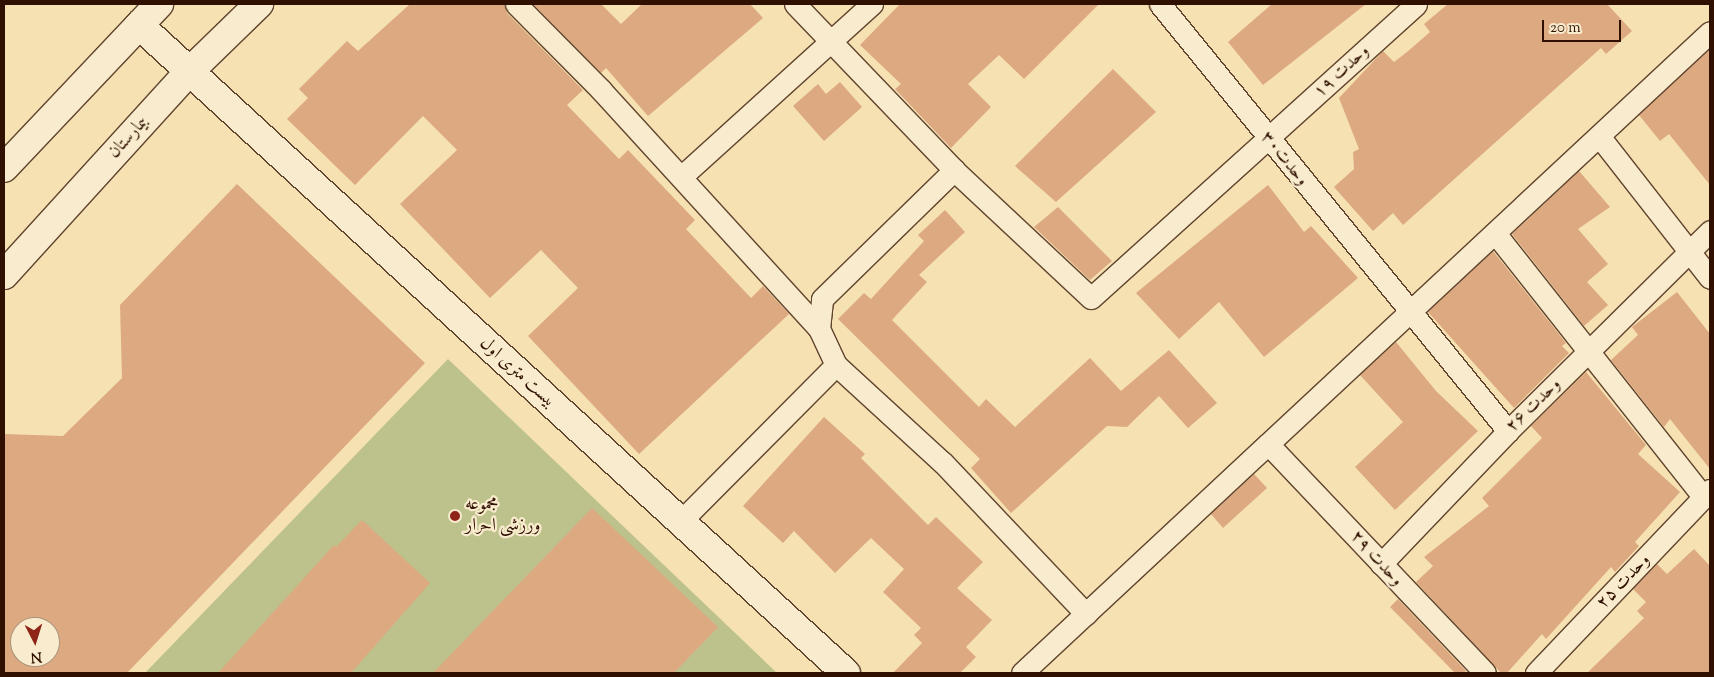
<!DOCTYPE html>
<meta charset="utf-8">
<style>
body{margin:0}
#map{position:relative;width:1714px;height:677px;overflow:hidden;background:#f6e1b3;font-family:"Sorts Mill Goudy",Amiri,serif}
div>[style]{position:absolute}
.green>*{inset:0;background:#bdc28c}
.building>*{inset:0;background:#dda981}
.roads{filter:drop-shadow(1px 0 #61442e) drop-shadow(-1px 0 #61442e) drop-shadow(0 1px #61442e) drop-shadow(0 -1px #61442e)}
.street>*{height:21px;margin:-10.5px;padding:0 10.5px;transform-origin:10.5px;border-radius:10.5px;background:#f9ecce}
.secondary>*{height:28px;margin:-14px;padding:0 14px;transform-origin:14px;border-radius:14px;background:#f9ecce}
.dots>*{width:14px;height:14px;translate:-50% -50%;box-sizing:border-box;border:2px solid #f9ecce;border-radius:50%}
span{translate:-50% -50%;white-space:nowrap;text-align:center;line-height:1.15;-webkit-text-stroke:4.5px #f9ecce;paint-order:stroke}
.street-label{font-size:18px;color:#2f1001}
.poi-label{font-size:18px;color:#2f1001}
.left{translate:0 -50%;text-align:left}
.frame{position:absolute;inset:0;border:5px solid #2f1001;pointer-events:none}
.north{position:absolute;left:10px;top:617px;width:50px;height:50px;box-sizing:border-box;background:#f9ecce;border:1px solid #a8947c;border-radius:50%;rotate:175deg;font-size:14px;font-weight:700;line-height:20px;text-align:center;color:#2f1001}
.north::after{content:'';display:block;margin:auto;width:18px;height:22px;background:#8f2418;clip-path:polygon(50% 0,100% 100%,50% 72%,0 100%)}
.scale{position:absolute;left:1542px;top:20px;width:79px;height:22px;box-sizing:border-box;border:2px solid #2f1001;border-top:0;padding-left:6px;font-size:15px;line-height:18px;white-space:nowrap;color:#2f1001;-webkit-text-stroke:4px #f9ecce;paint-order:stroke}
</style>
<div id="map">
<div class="green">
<div style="clip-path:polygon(448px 359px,777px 673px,145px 673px)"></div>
</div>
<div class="building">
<div style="clip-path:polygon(410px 4px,504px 4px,507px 13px,583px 90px,567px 105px,619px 159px,628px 150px,695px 220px,686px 229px,751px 298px,763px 286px,789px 314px,639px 454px,528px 336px,578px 288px,541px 250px,490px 298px,400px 204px,457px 150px,423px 116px,355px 185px,287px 119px,308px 98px,299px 89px,347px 41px,358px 51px)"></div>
<div style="clip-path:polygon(533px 4px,601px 4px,621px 24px,642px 4px,750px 4px,763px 18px,648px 116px,606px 68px,601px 73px)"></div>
<div style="clip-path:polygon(900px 4px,1099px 4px,1024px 79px,999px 55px,968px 84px,991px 107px,951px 148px,895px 89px,901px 84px,860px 45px)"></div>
<div style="clip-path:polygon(1272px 4px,1366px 4px,1263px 85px,1228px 42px)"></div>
<div style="clip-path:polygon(1448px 4px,1607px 4px,1632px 31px,1606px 54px,1601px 48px,1403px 225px,1393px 213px,1373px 231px,1334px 187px,1354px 169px,1353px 152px,1359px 149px,1339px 98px,1383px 51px,1394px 62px,1407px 52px,1430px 32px,1424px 24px)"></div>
<div style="clip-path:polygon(1710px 49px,1710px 185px,1669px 134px,1660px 141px,1639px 115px)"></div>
<div style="clip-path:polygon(1113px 69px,1156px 112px,1056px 202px,1015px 166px)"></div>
<div style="clip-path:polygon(840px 82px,862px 107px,824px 141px,793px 106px,818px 84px,826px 94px)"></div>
<div style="clip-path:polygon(1579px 171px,1610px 207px,1578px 229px,1608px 264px,1587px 282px,1608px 305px,1584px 326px,1512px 234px)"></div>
<div style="clip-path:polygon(evenodd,237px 184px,425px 363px,127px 673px,4px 673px,4px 434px,63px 436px,122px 378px,120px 305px,237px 184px,20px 627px,50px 627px,50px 657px,20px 657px,20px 627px)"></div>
<div style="clip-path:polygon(1268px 185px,1304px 232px,1311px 226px,1358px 278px,1264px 357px,1219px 302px,1179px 339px,1136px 293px)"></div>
<div style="clip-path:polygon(1058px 207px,1112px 261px,1090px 280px,1034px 227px)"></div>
<div style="clip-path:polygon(945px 210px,965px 232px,919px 275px,927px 282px,892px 320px,979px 407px,986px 399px,1015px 427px,1090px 358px,1121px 391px,1169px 350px,1217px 403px,1188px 428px,1159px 396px,1127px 427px,1107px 426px,1011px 513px,971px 468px,980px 459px,838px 319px,864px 293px,871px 299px,924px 241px,918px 235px)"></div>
<div style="clip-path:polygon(1493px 251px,1566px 343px,1562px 346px,1569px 353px,1514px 408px,1428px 312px)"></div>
<div style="clip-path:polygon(1677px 292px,1710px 334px,1710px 469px,1670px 419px,1664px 427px,1611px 360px,1638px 335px,1632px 327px)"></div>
<div style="clip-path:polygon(1396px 342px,1436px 391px,1478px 431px,1395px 510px,1355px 467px,1403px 422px,1360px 375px)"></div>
<div style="clip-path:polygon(1586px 372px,1646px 445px,1638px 454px,1680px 492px,1635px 542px,1639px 546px,1615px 572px,1611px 567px,1546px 639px,1542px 634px,1507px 673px,1501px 673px,1416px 582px,1433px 566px,1424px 557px,1489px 506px,1482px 498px,1542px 438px,1531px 426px)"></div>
<div style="clip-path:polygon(824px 417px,865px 454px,861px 458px,928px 525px,936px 517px,983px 562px,957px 588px,992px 620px,966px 647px,976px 657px,960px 673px,893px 673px,922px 643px,914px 635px,921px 628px,883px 592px,904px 569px,871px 538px,835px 573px,794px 531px,783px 543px,743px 506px)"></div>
<div style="clip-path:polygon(1254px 474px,1267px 488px,1223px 528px,1211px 514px)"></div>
<div style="clip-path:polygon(592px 508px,718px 627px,674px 673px,433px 673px)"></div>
<div style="clip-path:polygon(362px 520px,430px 583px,351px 673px,218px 673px,334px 545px,336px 547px)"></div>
<div style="clip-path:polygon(1694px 549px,1710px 566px,1710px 673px,1587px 673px,1644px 618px,1637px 611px,1646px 602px,1633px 589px,1657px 564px,1667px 574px)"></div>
<div style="clip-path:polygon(1398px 599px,1466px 671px,1464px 673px,1455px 673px,1390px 607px)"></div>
</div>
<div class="roads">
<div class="street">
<div style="left:516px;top:4px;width:121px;rotate:45.3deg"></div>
<div style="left:601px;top:90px;width:323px;rotate:47.6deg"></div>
<div style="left:795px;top:4px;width:230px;rotate:46.2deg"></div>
<div style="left:1160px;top:4px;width:551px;rotate:50.82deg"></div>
<div style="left:1599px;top:136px;width:180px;rotate:52deg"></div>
<div style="left:681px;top:177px;width:258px;rotate:-42.2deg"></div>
<div style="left:1495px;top:233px;width:337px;rotate:51.7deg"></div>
<div style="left:1268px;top:444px;width:315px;rotate:46.5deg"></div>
<div style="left:680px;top:522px;width:221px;rotate:-45.2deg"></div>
<div style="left:1381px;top:564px;width:184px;rotate:-46.3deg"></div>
<div style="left:1508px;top:431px;width:284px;rotate:-44.7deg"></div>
<div style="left:1086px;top:614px;width:208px;rotate:-133.4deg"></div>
<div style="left:943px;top:463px;width:145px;rotate:-137.5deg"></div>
<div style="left:836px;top:365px;width:40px;rotate:-115deg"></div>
<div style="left:819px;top:329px;width:30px;rotate:-84deg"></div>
<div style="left:822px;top:299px;width:185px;rotate:-44.3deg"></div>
<div style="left:954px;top:170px;width:187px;rotate:43.1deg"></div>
<div style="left:1091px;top:298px;width:438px;rotate:-42.1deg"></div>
<div style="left:1022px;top:673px;width:940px;rotate:-42.97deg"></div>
<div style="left:1536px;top:673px;width:253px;rotate:-46.4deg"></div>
</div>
<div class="secondary">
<div style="left:139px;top:25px;width:959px;rotate:42.51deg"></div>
<div style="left:4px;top:168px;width:226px;rotate:-46.6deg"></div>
<div style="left:4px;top:275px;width:275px;rotate:-47.7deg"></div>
<div style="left:189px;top:72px;width:98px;rotate:-44.2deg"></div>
</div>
</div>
<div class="dots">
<div style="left:455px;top:516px;background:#8f2418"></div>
</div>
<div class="street-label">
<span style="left:1342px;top:72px;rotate:-43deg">وحدت ۱۹</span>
<span style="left:129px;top:138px;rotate:-48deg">بیمارستان</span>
<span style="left:1284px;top:159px;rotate:51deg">وحدت۳۰</span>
<span style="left:517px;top:373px;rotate:42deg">بیست متری اول</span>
<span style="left:1534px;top:406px;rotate:-45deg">وحدت ۲۶</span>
<span style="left:1376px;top:559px;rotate:47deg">وحدت ۲۹</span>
<span style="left:1624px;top:582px;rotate:-46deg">وحدت ۲۵</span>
</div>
<div class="poi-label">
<span class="left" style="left:465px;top:516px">مجموعه<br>ورزشی احرار</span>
</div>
<div class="frame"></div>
<div class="north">N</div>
<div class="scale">20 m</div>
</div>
